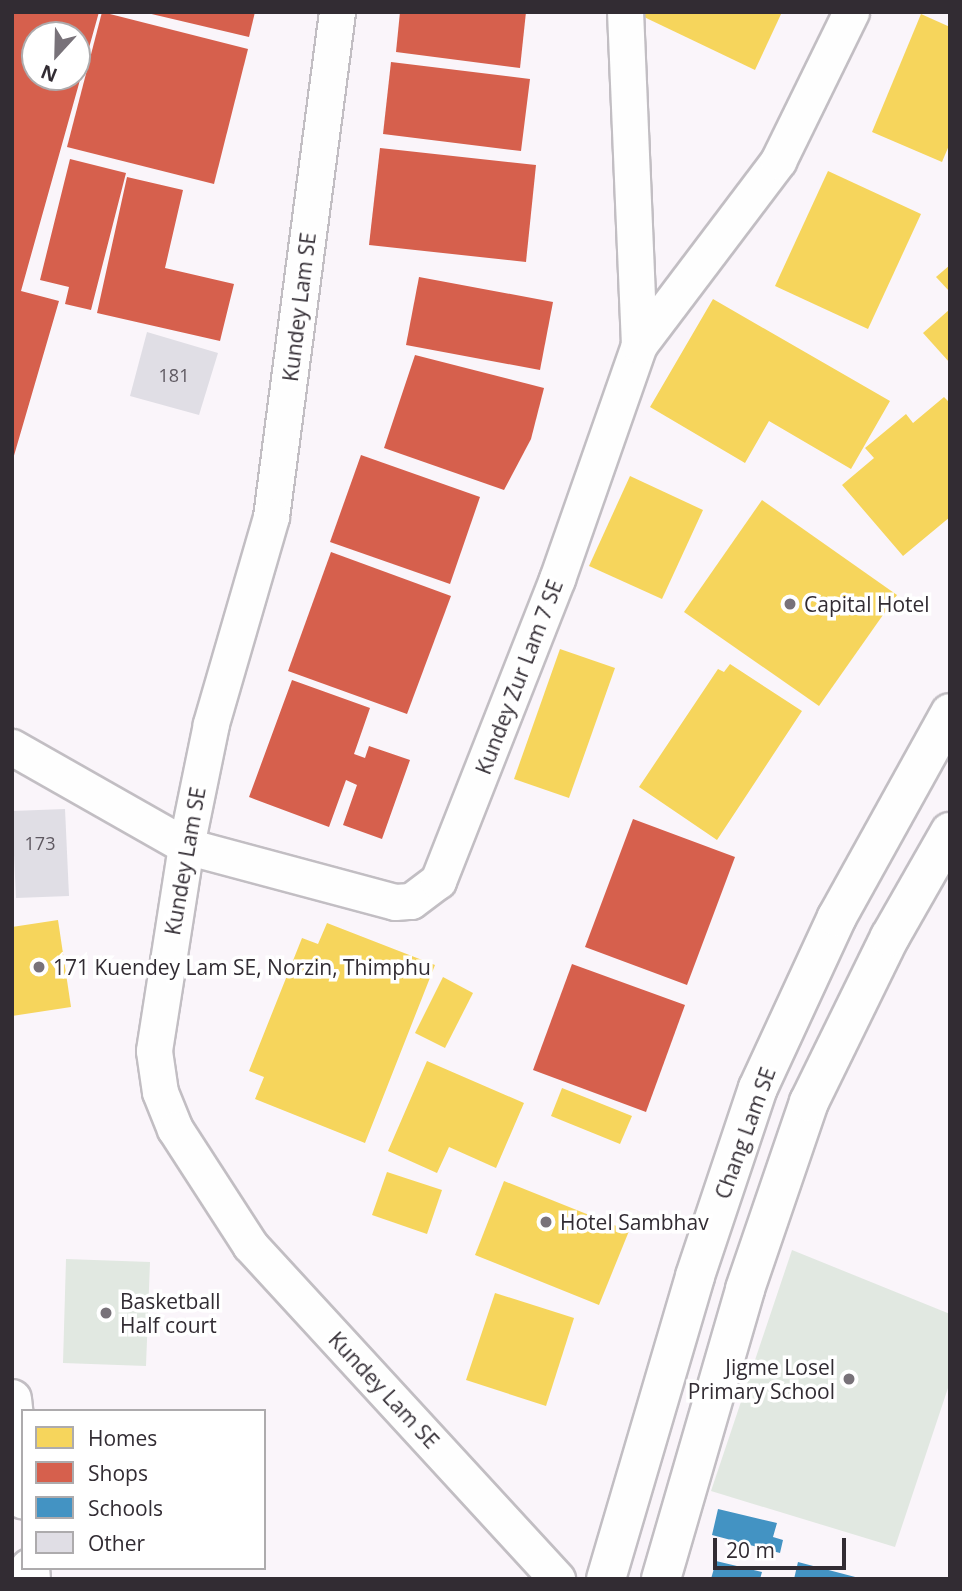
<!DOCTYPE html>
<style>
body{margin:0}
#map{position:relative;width:962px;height:1591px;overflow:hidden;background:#faf5fa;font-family:"Open Sans",sans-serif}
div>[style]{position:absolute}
.green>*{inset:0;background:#e1e8e1}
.homes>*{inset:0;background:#f6d55c}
.shops>*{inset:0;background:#d6604d}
.schools>*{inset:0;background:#4393c3}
.building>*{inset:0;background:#e0dee5}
.roads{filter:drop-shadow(2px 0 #c2bec3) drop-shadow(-2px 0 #c2bec3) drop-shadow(0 2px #c2bec3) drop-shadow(0 -2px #c2bec3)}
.minor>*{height:35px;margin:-17.5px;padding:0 17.5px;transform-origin:17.5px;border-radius:17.5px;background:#fefefe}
.tertiary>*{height:38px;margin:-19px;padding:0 19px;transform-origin:19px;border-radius:19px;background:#fefefe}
.secondary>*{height:38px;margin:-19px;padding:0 19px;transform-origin:19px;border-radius:19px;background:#fefefe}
.dots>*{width:19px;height:19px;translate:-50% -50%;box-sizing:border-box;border:4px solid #fff;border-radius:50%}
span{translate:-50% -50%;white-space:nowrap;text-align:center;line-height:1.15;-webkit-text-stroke:7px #fff;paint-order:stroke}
.number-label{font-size:18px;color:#5e5860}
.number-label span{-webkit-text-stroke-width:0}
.street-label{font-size:21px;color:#322c33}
.poi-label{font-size:21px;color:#322c33}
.left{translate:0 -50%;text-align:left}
.right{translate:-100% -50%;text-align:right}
.frame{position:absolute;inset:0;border:14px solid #322c33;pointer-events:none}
.legend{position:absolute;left:21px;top:1409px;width:245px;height:161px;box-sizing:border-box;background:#fff;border:2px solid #adabad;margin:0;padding:9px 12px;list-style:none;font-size:21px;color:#322c33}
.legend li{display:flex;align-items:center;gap:14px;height:35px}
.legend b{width:35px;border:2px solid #adabad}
.north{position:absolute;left:21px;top:21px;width:70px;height:70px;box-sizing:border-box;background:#fff;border:2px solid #adabad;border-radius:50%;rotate:202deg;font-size:19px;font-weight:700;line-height:28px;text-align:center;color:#322c33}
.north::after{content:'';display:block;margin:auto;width:24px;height:32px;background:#787279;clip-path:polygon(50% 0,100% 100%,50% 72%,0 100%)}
.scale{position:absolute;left:713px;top:1538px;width:133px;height:32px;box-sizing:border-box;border:4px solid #322c33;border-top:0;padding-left:9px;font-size:21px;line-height:24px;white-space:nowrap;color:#322c33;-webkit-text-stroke:5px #fff;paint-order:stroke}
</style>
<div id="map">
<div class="green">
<div style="clip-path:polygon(792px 1250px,950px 1314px,950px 1382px,895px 1547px,711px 1491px)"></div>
<div style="clip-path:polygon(66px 1259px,150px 1262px,146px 1366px,63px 1363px)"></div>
</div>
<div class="homes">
<div style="clip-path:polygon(646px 12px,782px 12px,755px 70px,644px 17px)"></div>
<div style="clip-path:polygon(921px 14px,950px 27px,950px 143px,942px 162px,872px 132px)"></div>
<div style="clip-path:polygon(828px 171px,921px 214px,868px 329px,775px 286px)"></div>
<div style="clip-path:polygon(950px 265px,950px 292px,936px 277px)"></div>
<div style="clip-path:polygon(713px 299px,890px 401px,851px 469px,769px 421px,745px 463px,650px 407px)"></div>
<div style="clip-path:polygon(950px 309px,950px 363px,923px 333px)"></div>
<div style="clip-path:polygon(944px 397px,950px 403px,950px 517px,903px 556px,842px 485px,874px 458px,865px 448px,906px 414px,913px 423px)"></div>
<div style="clip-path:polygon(630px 476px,703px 510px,662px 599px,589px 566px)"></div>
<div style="clip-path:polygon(762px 500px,897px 595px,819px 706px,684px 612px)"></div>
<div style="clip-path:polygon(560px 649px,615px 668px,569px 798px,514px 779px)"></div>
<div style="clip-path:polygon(730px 664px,802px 711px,717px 840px,639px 787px,718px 669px,724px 672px)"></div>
<div style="clip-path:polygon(58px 920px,71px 1007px,12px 1016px,12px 927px)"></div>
<div style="clip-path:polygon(327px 923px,435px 965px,365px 1143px,255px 1099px,264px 1077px,249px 1071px,302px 938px,318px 944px)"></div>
<div style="clip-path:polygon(443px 977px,473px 993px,445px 1048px,415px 1033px)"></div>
<div style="clip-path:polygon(427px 1061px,524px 1103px,496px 1168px,449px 1147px,437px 1173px,388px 1151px)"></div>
<div style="clip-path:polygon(562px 1088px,632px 1116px,620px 1144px,551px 1116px)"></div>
<div style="clip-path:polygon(387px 1172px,442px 1190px,427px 1234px,372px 1215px)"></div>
<div style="clip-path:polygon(504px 1181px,629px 1231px,599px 1305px,475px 1255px)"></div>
<div style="clip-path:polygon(495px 1293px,574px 1318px,546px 1406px,466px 1380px)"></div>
</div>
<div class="shops">
<div style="clip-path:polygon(evenodd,12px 12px,99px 12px,21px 291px,59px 301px,13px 459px,12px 12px,35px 35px,77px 35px,77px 77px,35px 77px,35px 35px)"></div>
<div style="clip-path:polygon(102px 12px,248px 49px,214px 184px,67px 147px)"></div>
<div style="clip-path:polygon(143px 12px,255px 12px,249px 37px)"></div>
<div style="clip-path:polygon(400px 12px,526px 12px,520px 68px,396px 52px)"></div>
<div style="clip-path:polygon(391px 62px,530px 79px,521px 151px,383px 134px)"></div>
<div style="clip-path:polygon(380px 148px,536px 165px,526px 262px,369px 245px)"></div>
<div style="clip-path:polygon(70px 159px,126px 173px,91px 310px,65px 304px,69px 287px,40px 280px)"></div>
<div style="clip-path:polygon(127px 177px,183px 190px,165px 268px,234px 284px,220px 341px,97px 313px)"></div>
<div style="clip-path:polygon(419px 277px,553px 302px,540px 370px,406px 345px)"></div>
<div style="clip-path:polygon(415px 355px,544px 388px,531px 439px,504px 490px,384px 448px)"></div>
<div style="clip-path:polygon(361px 455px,480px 497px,450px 584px,330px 542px)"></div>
<div style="clip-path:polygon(331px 552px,451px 596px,407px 714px,288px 671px)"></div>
<div style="clip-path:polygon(292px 680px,370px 708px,354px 754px,365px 758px,369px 746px,410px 760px,382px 839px,343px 825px,357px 785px,346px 780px,329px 827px,249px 797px)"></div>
<div style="clip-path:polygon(633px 819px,735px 857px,687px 985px,585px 947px)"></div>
<div style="clip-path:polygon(572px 964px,685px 1005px,646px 1112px,533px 1070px)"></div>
</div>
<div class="schools">
<div style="clip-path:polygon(718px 1509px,777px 1523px,773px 1537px,783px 1540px,780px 1553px,712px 1535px)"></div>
<div style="clip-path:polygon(716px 1561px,762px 1572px,760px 1579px,711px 1579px)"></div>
<div style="clip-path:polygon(798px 1562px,859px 1578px,859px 1579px,794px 1579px)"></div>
</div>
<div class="building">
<div style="clip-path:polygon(147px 332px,218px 353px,199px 415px,130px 396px)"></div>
<div style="clip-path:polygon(65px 809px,69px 896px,16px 898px,12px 811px)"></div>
</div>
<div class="roads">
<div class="minor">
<div style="left:337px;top:12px;width:509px;rotate:97.45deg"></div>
<div style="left:271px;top:517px;width:216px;rotate:106.2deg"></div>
<div style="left:211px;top:724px;width:125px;rotate:101.6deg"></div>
<div style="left:186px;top:846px;width:207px;rotate:98.9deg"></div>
<div style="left:154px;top:1051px;width:41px;rotate:81.7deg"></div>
<div style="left:160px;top:1092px;width:40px;rotate:68deg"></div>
<div style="left:175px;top:1129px;width:138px;rotate:57.1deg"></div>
<div style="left:250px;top:1245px;width:454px;rotate:47.4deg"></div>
<div style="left:639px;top:345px;width:231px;rotate:-52.9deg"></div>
<div style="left:778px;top:161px;width:166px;rotate:-63.9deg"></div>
<div style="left:12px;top:747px;width:200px;rotate:29.6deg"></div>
<div style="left:186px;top:846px;width:216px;rotate:15deg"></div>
<div style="left:395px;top:902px;width:16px;rotate:-4deg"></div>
<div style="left:411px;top:901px;width:34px;rotate:-37deg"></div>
<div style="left:438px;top:881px;width:325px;rotate:-68.5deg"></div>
<div style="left:557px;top:579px;width:248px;rotate:-70.7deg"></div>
<div style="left:639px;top:345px;width:333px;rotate:-92.4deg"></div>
</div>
<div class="tertiary">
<div style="left:12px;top:1399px;width:101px;rotate:83.7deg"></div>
<div style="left:30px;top:1568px;width:11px;rotate:85deg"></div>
</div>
<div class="secondary">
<div style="left:606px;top:1579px;width:316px;rotate:-73.6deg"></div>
<div style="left:695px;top:1276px;width:198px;rotate:-71.5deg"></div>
<div style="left:758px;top:1088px;width:188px;rotate:-65.2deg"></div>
<div style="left:837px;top:917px;width:233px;rotate:-61deg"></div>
<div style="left:661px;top:1579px;width:302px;rotate:-73.8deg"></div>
<div style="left:745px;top:1289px;width:198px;rotate:-71.1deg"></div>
<div style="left:809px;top:1102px;width:184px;rotate:-63.9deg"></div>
<div style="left:890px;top:937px;width:121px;rotate:-60.3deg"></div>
</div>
</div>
<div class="dots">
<div style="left:790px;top:604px;background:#787279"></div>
<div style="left:39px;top:967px;background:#787279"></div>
<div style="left:546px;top:1222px;background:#787279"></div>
<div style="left:106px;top:1313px;background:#787279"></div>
<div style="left:849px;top:1379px;background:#787279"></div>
</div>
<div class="number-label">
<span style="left:174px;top:375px">181</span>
<span style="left:40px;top:843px">173</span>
</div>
<div class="street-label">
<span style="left:299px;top:307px;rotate:-83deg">Kundey Lam SE</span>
<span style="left:519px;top:677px;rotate:-69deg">Kundey Zur Lam 7 SE</span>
<span style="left:185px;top:861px;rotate:-80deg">Kundey Lam SE</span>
<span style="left:745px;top:1133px;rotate:-70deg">Chang Lam SE</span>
<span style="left:384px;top:1390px;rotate:47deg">Kundey Lam SE</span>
</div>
<div class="poi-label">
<span class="left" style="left:804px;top:604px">Capital Hotel</span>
<span class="left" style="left:53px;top:967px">171 Kuendey Lam SE, Norzin, Thimphu</span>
<span class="left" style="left:560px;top:1222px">Hotel Sambhav</span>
<span class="left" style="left:120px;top:1313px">Basketball<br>Half court</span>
<span class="right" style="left:835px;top:1379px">Jigme Losel<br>Primary School</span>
</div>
<div class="frame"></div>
<ul class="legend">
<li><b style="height:19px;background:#f6d55c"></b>Homes</li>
<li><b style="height:19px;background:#d6604d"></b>Shops</li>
<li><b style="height:19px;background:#4393c3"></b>Schools</li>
<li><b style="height:19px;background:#e0dee5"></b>Other</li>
</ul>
<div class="north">N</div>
<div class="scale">20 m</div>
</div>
